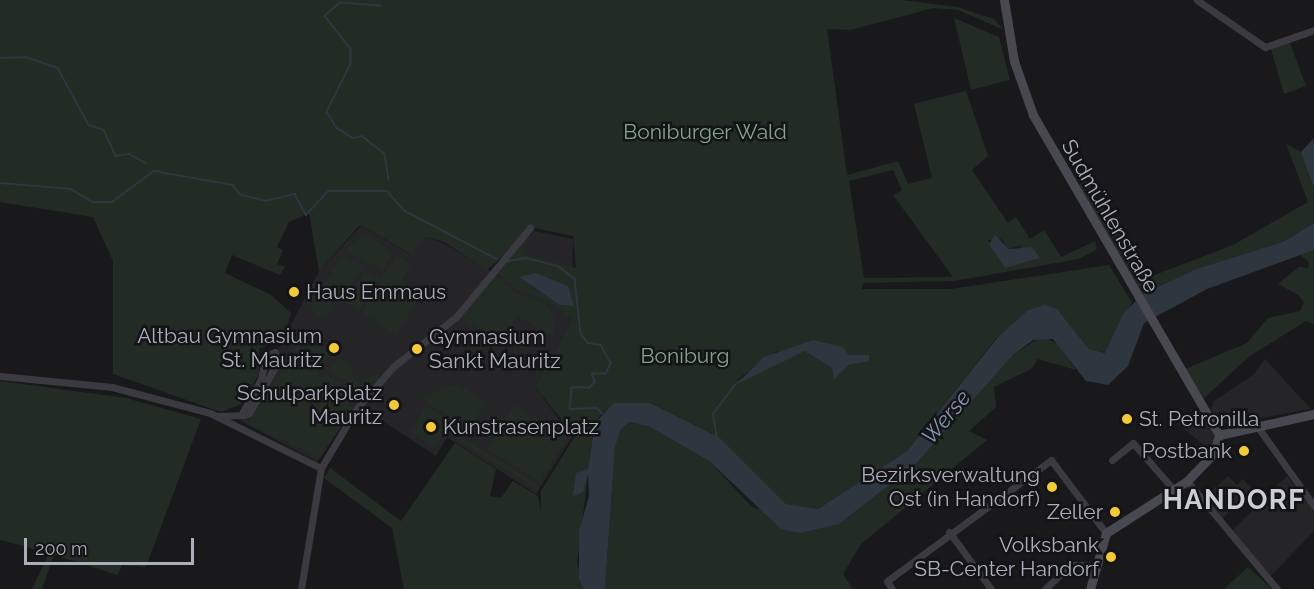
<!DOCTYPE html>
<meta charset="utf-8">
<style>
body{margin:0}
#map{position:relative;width:1314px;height:589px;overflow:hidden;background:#19191b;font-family:Raleway,sans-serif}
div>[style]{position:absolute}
.built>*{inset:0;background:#252528}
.green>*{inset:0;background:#232b25}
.round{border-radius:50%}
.water>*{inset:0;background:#2e363f}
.stream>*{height:1.5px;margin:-0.75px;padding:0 0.75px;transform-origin:0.75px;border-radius:0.75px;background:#2e363f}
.street>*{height:7px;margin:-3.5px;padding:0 3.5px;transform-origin:3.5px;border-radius:3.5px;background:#3a3a40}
.secondary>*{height:9px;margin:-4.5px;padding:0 4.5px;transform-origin:4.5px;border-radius:4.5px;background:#484950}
.dots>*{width:16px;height:16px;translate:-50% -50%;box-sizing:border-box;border:3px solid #141416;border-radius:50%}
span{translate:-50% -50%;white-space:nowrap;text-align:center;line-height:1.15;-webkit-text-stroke:5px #141416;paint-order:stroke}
.park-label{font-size:21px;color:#82a589}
.street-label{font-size:21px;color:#abaebb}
.poi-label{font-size:21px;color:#abaebb}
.left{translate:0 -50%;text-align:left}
.right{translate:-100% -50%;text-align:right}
.water-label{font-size:22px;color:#8397b5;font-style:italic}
.district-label{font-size:27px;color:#ccced7;font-weight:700;letter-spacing:1.5px}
.scale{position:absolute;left:24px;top:538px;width:170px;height:27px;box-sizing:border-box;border:3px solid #abaebb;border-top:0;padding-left:8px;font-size:18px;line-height:21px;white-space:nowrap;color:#abaebb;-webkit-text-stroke:4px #141416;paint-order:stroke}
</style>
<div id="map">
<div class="built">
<div style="clip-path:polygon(361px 226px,410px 254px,426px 237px,443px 243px,492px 272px,534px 231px,573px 239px,572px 320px,535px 387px,572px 437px,536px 494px,447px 437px,436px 456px,357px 404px,317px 462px,241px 421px,319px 271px)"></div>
<div style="clip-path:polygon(1265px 359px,1311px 409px,1227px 424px,1211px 410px,1214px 401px,1253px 375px)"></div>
<div style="clip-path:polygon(1198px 409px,1216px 434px,1211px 452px,1178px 423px)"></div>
<div style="clip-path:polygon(1228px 476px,1237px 485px,1243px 479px,1252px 488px,1222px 519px,1204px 498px)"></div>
<div style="clip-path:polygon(1287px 476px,1314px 511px,1314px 531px,1270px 577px,1231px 532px)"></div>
</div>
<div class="green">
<div style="clip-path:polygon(evenodd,0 0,902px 0,957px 7px,994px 19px,1004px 30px,958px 10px,933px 8px,851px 30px,827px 29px,847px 175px,898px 161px,908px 184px,932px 178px,914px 104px,966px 91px,988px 156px,972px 170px,1008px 223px,1016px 217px,1030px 239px,1044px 230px,1061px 257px,1095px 241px,1097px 249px,1079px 259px,954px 281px,863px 283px,862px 289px,951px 289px,1109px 265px,1132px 303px,1106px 353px,1089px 349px,1057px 309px,998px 336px,907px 451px,818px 509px,786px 504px,720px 438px,650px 403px,602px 413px,595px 423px,588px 469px,576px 495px,588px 475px,577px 563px,584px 589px,404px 589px,392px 528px,324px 478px,330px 468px,401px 521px,455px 443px,496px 469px,490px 496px,501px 498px,513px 481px,538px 496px,541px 510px,541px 491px,575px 436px,535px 387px,572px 320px,549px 302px,517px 290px,496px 271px,526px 240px,523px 254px,576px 268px,573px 236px,534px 228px,487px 270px,444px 242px,426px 237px,411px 254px,360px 225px,319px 271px,309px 213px,289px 222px,277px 247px,283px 250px,277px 264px,285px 267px,280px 275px,232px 255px,225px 273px,271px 295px,291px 313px,284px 338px,259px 349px,259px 374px,242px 404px,221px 412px,113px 374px,113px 261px,93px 217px,0 202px,0 0,893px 170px,902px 190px,893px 195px,953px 277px,864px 278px,849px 181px,893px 170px,0 0,1001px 239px,1009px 249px,1022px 245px,1005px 268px,988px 240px,1001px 239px,0 0,536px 273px,565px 284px,554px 299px,532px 288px,536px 273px,0 0,828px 344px,843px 347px,849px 355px,868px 355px,836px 373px,816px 353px,805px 351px,734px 382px,775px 352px,828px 344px)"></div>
<div style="clip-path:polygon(954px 18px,999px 37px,1010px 80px,971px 90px)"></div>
<div style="clip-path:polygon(1290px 43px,1306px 86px,1284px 94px,1271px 49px)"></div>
<div style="clip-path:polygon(1286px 144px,1301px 152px,1314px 189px,1314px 223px,1283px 242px,1196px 269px,1143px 294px,1079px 185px,1085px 179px,1147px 278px,1233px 245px,1308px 202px)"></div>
<div style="clip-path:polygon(364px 235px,394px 252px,383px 270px,345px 250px)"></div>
<div style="clip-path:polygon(1314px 250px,1314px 324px,1306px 321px,1250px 356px,1204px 398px,1185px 369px,1247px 343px,1268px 318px,1300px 311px,1304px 302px,1298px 295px,1278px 284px,1300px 266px,1308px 269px,1309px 262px,1300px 255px)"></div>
<div style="clip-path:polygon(342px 255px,365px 267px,339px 300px,321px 289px)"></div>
<div style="clip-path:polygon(396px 255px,411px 264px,402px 280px,422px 292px,397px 335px,361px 313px)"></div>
<div style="clip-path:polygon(365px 271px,379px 279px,360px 311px,345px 303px)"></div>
<div style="clip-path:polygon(494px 274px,517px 294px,545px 303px,554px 317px,553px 336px,517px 316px,502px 341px,457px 316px)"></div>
<div class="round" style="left:311px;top:294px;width:22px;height:22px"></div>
<div style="clip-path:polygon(1042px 336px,1059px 345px,1076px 370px,1038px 359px,1031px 369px,994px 387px,996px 407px,969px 431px,987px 440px,861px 544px,843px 574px,853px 589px,605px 589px,615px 447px,621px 429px,630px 422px,650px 427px,709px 461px,753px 508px,839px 524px,914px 466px,1013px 355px)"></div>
<div style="clip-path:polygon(312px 342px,329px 352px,323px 367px,291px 350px,295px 344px,307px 351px)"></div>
<div style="clip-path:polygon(299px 358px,317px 369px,319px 377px,329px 376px,360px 396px,320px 458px,248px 423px,286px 359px)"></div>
<div style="clip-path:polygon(338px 358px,355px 367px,350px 376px,362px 384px,375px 373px,381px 377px,362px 391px,328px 371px)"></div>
<div style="clip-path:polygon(0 381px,126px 398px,201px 419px,146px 567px,122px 565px,118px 575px,54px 555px,42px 589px,32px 589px,49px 553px,0 540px)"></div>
<div style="clip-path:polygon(458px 384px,486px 403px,469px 429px,420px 398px)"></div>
<div style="clip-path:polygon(514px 405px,568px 437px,540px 482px,487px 449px)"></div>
<div style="clip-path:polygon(426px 406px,452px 422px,435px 448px,410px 432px)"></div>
<div style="clip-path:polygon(451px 430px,540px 486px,538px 490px,448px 434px)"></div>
<div style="clip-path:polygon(1248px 567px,1272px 589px,1224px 589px)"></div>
</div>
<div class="water">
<div style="clip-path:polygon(1314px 138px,1314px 189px,1301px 152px)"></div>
<div style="clip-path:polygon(1314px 223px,1314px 250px,1207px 289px,1144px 323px,1128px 366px,1108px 385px,1086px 381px,1053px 339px,1033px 340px,1013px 355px,914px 466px,839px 524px,800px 533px,781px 529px,709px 461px,650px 427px,630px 422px,621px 429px,615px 447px,605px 589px,584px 589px,579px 579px,579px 531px,589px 496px,588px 475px,583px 492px,573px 496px,576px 473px,588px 469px,595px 423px,614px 403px,650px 403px,720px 438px,786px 504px,818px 509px,907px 451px,998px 337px,1028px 310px,1045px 305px,1057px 309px,1089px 349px,1105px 353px,1123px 314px,1143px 294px,1196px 269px,1283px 242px)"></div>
<div style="clip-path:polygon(995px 235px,1009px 249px,1032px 247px,1040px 258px,1005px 268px,989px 244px)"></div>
<div style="clip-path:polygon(536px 273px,568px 286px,574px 306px,560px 305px,519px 277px)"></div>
<div style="clip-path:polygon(813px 340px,843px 347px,849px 355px,869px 355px,869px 361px,849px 365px,834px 379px,832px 368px,805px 351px,735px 385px,764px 357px)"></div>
</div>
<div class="stream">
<div style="left:381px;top:6px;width:41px;rotate:-175.8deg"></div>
<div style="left:340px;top:3px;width:20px;rotate:139deg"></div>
<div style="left:325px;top:16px;width:42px;rotate:51.8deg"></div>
<div style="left:351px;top:49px;width:15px;rotate:90deg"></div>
<div style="left:351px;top:64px;width:54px;rotate:116.6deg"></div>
<div style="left:327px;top:112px;width:19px;rotate:58deg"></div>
<div style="left:337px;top:128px;width:19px;rotate:32deg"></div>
<div style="left:353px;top:138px;width:9px;rotate:-13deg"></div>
<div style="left:362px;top:136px;width:29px;rotate:38deg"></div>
<div style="left:385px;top:154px;width:26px;rotate:81deg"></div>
<div style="left:0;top:58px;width:26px;rotate:-2deg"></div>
<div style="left:26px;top:57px;width:34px;rotate:19deg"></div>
<div style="left:58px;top:68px;width:65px;rotate:61.5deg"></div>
<div style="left:89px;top:125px;width:16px;rotate:18deg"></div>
<div style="left:104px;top:130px;width:29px;rotate:65deg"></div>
<div style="left:116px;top:156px;width:13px;rotate:-9deg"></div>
<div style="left:129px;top:154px;width:19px;rotate:28deg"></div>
<div style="left:0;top:183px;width:71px;rotate:4.8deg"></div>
<div style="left:71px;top:189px;width:26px;rotate:31deg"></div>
<div style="left:93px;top:202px;width:19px"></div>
<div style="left:112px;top:202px;width:52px;rotate:-36.4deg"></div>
<div style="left:154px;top:171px;width:80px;rotate:10deg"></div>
<div style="left:233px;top:185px;width:13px;rotate:51deg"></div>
<div style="left:241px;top:195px;width:26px;rotate:13deg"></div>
<div style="left:266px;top:201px;width:30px;rotate:-14deg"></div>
<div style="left:295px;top:194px;width:24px;rotate:62deg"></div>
<div style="left:306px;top:215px;width:33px;rotate:-47deg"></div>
<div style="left:328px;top:191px;width:59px"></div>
<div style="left:387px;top:191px;width:27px;rotate:48deg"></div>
<div style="left:405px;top:211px;width:104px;rotate:27.6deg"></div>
<div style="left:508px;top:261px;width:18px;rotate:-9deg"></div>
<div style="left:526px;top:258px;width:33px;rotate:14deg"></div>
<div style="left:558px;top:266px;width:21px;rotate:37deg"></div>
<div style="left:575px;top:279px;width:55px;rotate:83.8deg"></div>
<div style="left:581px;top:334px;width:11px;rotate:52deg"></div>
<div style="left:588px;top:343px;width:13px;rotate:9deg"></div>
<div style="left:601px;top:345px;width:21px;rotate:61deg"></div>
<div style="left:611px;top:363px;width:12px;rotate:114deg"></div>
<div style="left:606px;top:374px;width:14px;rotate:180deg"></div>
<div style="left:592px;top:374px;width:9px;rotate:69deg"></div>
<div style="left:595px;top:382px;width:8px;rotate:130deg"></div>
<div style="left:590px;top:388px;width:18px;rotate:180deg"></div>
<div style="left:572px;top:388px;width:21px;rotate:95deg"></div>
<div style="left:570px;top:409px;width:27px;rotate:-2deg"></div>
<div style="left:597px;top:408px;width:8px;rotate:45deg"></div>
<div style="left:717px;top:439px;width:25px;rotate:-99deg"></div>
<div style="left:713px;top:414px;width:36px;rotate:-53deg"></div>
</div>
<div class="street">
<div style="left:1197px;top:0;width:83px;rotate:34.7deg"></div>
<div style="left:1265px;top:47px;width:52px;rotate:-19.1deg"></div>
<div style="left:0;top:376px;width:113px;rotate:5.6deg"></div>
<div style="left:112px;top:387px;width:101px;rotate:14.9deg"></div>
<div style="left:210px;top:413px;width:124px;rotate:26.4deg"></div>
<div style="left:217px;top:416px;width:27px;rotate:-2deg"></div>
<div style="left:244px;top:415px;width:5px;rotate:-22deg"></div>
<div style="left:249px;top:413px;width:61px;rotate:-60.5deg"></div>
<div style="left:279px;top:360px;width:9px;rotate:-117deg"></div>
<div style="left:275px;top:352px;width:9px;rotate:162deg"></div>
<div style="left:266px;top:355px;width:25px;rotate:102deg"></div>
<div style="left:261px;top:379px;width:41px;rotate:119.1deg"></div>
<div style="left:1257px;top:426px;width:98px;rotate:54.5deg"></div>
<div style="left:1112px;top:460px;width:27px;rotate:-39deg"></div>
<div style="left:1133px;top:443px;width:61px;rotate:49deg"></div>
<div style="left:1187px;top:481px;width:141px;rotate:50.2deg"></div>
<div style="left:949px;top:532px;width:71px;rotate:53.6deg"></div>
<div style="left:301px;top:589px;width:123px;rotate:-80.6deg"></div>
<div style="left:321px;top:468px;width:70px;rotate:-59deg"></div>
<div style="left:357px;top:408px;width:55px;rotate:-48.7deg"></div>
<div style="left:393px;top:367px;width:80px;rotate:-38.4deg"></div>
<div style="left:456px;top:317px;width:116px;rotate:-50.3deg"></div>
<div style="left:892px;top:589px;width:9px;rotate:-122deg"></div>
<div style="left:887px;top:581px;width:204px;rotate:-36.4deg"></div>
<div style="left:1051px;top:460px;width:91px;rotate:53deg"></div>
<div style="left:1045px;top:589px;width:35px;rotate:-44deg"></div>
<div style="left:1070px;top:565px;width:25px"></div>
</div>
<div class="secondary">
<div style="left:1004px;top:0;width:62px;rotate:80.7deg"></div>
<div style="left:1014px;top:61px;width:57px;rotate:70.6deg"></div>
<div style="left:1033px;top:115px;width:370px;rotate:59.8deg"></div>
<div style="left:1219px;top:435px;width:19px;rotate:106deg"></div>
<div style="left:1214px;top:453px;width:39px;rotate:134deg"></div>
<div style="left:1187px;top:481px;width:96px;rotate:147.3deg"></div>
<div style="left:1106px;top:533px;width:58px;rotate:105.9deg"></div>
<div style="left:1219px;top:435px;width:97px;rotate:-12.5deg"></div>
</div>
<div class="dots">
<div style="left:294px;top:292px;background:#f2ca39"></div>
<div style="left:334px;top:348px;background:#f2ca39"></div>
<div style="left:417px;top:349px;background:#f2ca39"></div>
<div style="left:394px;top:405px;background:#f2ca39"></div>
<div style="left:1127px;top:419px;background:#f2ca39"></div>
<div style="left:431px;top:427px;background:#f2ca39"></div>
<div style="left:1244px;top:451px;background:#f2ca39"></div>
<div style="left:1052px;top:487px;background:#f2ca39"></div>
<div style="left:1115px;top:512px;background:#f2ca39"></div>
<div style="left:1111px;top:557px;background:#f2ca39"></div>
</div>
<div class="park-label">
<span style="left:705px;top:132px">Boniburger Wald</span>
<span style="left:685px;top:356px">Boniburg</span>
</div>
<div class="street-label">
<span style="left:1110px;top:216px;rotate:60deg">Sudmühlenstraße</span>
</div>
<div class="poi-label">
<span class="left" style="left:306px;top:292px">Haus Emmaus</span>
<span class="right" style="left:322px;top:348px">Altbau Gymnasium<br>St. Mauritz</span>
<span class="left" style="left:429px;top:349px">Gymnasium<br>Sankt Mauritz</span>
<span class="right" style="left:382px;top:405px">Schulparkplatz<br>Mauritz</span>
<span class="left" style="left:1139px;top:419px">St. Petronilla</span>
<span class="left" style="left:443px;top:427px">Kunstrasenplatz</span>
<span class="right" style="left:1232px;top:451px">Postbank</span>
<span class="right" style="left:1040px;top:487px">Bezirksverwaltung<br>Ost (in Handorf)</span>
<span class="right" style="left:1103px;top:512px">Zeller</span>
<span class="right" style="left:1099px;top:557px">Volksbank<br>SB-Center Handorf</span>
</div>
<div class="water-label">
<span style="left:946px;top:417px;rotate:-50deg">Werse</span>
</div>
<div class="district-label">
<span style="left:1234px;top:500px">HANDORF</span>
</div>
<div class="scale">200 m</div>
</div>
